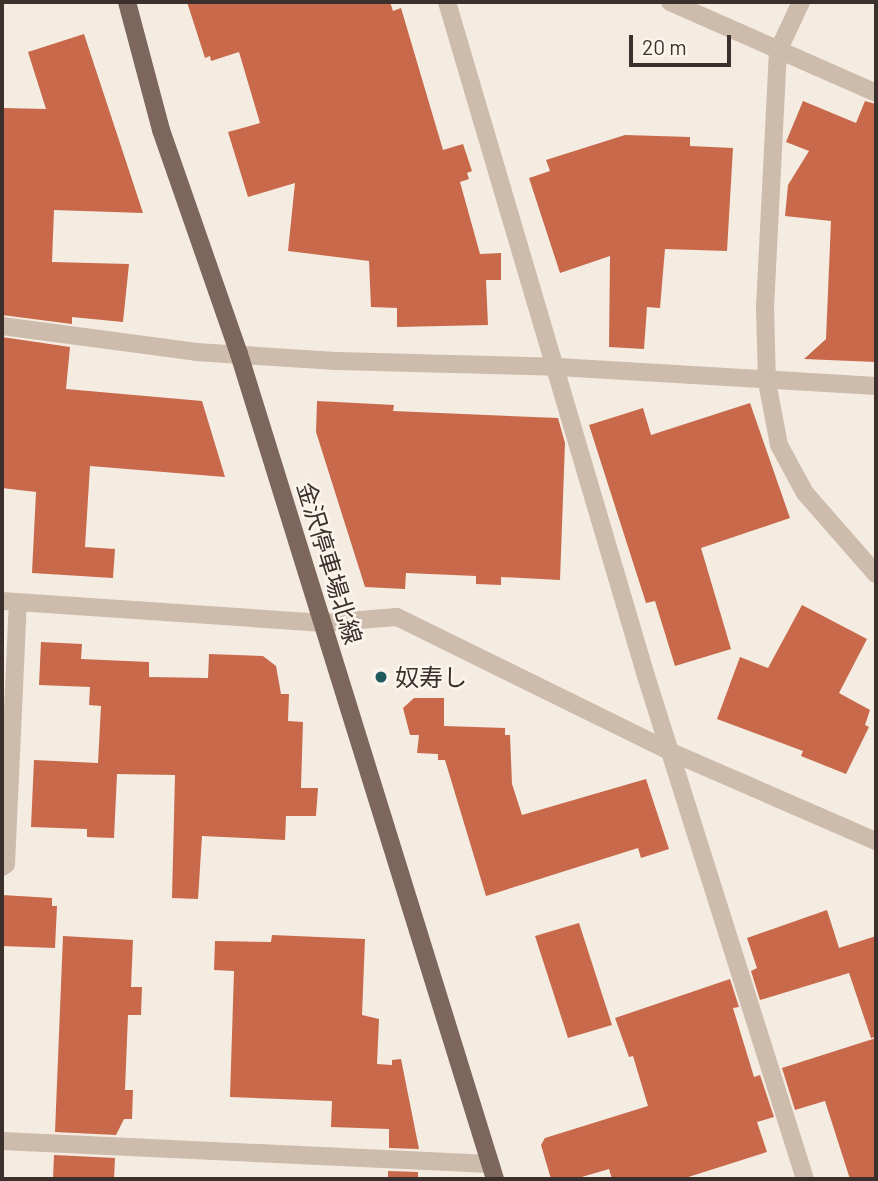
<!DOCTYPE html>
<meta charset="utf-8">
<style>
body{margin:0}
#map{position:relative;width:878px;height:1181px;overflow:hidden;background:#f4ebe1;font-family:Barlow,"Noto Sans JP",sans-serif}
div>[style]{position:absolute}
.building>*{inset:0;background:#c8694b}
.minor>*{height:18px;margin:-9px;padding:0 9px;transform-origin:9px;border-radius:9px;background:#cdbbac}
.major>*{height:18px;margin:-9px;padding:0 9px;transform-origin:9px;border-radius:9px;background:#7d675c}
.dots>*{width:19px;height:19px;translate:-50% -50%;box-sizing:border-box;border:4px solid #fbf5ee;border-radius:50%}
span{translate:-50% -50%;white-space:nowrap;text-align:center;line-height:1.15;-webkit-text-stroke:5px #fbf5ee;paint-order:stroke}
.street-label{font-size:24px;color:#3b302b}
.poi-label{font-size:24px;color:#3b302b}
.left{translate:0 -50%;text-align:left}
.frame{position:absolute;inset:0;border:4px solid #3b302b;pointer-events:none}
.scale{position:absolute;left:629px;top:35px;width:102px;height:32px;box-sizing:border-box;border:4px solid #3b302b;border-top:0;padding-left:9px;font-size:21px;line-height:24px;white-space:nowrap;color:#3b302b;-webkit-text-stroke:5px #fbf5ee;paint-order:stroke}
</style>
<div id="map">
<div class="building">
<div style="clip-path:polygon(187px 2px,390px 2px,393px 11px,401px 8px,443px 150px,463px 144px,472px 171px,467px 173px,469px 179px,460px 182px,480px 254px,501px 253px,501px 280px,486px 280px,488px 325px,397px 327px,397px 308px,371px 307px,369px 261px,288px 251px,295px 183px,248px 197px,228px 132px,260px 123px,239px 52px,211px 61px,210px 56px,205px 58px)"></div>
<div style="clip-path:polygon(84px 34px,143px 213px,54px 210px,52px 262px,129px 264px,123px 322px,72px 317px,72px 324px,2px 315px,2px 108px,46px 109px,28px 52px)"></div>
<div style="clip-path:polygon(803px 101px,856px 123px,865px 101px,876px 104px,876px 362px,804px 359px,826px 339px,831px 221px,785px 216px,788px 185px,809px 151px,786px 142px)"></div>
<div style="clip-path:polygon(625px 135px,690px 137px,690px 146px,733px 148px,727px 251px,665px 249px,660px 308px,647px 307px,644px 349px,609px 347px,610px 256px,560px 273px,529px 178px,550px 171px,546px 160px)"></div>
<div style="clip-path:polygon(2px 337px,70px 347px,66px 389px,202px 401px,225px 477px,90px 466px,85px 547px,115px 549px,113px 578px,32px 573px,36px 492px,2px 488px)"></div>
<div style="clip-path:polygon(317px 401px,394px 405px,393px 411px,558px 418px,565px 443px,560px 580px,501px 577px,501px 585px,476px 584px,476px 576px,406px 573px,405px 589px,365px 587px,316px 432px)"></div>
<div style="clip-path:polygon(750px 403px,790px 518px,701px 548px,731px 649px,675px 666px,655px 601px,646px 603px,589px 425px,643px 408px,651px 435px)"></div>
<div style="clip-path:polygon(802px 605px,867px 639px,839px 693px,870px 710px,865px 725px,869px 727px,846px 774px,801px 756px,803px 751px,717px 719px,740px 657px,768px 668px)"></div>
<div style="clip-path:polygon(41px 642px,82px 644px,81px 659px,149px 662px,149px 677px,208px 678px,209px 654px,263px 656px,276px 666px,281px 694px,289px 694px,288px 721px,303px 722px,301px 788px,318px 788px,316px 816px,286px 816px,285px 840px,202px 836px,198px 899px,172px 898px,175px 775px,117px 774px,114px 838px,87px 837px,87px 829px,31px 827px,34px 760px,98px 763px,101px 706px,89px 705px,90px 687px,39px 685px)"></div>
<div style="clip-path:polygon(414px 698px,444px 698px,444px 726px,505px 728px,505px 735px,510px 735px,512px 784px,522px 815px,646px 779px,669px 849px,641px 858px,638px 848px,486px 896px,445px 760px,438px 760px,438px 754px,417px 753px,419px 735px,410px 735px,403px 708px)"></div>
<div style="clip-path:polygon(2px 895px,52px 898px,52px 906px,57px 906px,55px 948px,2px 946px)"></div>
<div style="clip-path:polygon(827px 910px,839px 948px,876px 936px,876px 1037px,871px 1038px,849px 973px,760px 1000px,751px 971px,757px 968px,747px 938px)"></div>
<div style="clip-path:polygon(579px 923px,612px 1025px,568px 1038px,535px 936px)"></div>
<div style="clip-path:polygon(272px 935px,365px 939px,362px 1015px,379px 1019px,377px 1064px,392px 1065px,392px 1060px,401px 1059px,419px 1149px,389px 1148px,389px 1129px,331px 1127px,332px 1101px,230px 1097px,234px 971px,214px 970px,215px 941px,271px 942px)"></div>
<div style="clip-path:polygon(63px 936px,133px 940px,131px 987px,142px 987px,141px 1015px,128px 1015px,125px 1090px,133px 1090px,132px 1119px,124px 1119px,116px 1135px,55px 1132px)"></div>
<div style="clip-path:polygon(730px 979px,739px 1007px,733px 1008px,754px 1077px,760px 1075px,774px 1117px,757px 1122px,767px 1152px,682px 1179px,612px 1179px,609px 1169px,575px 1179px,551px 1179px,541px 1145px,545px 1138px,648px 1106px,633px 1056px,629px 1057px,615px 1018px)"></div>
<div style="clip-path:polygon(876px 1038px,876px 1179px,850px 1179px,825px 1101px,795px 1110px,782px 1068px)"></div>
<div style="clip-path:polygon(54px 1155px,115px 1158px,114px 1179px,53px 1179px)"></div>
<div style="clip-path:polygon(388px 1171px,418px 1172px,418px 1179px,388px 1179px)"></div>
</div>
<div class="minor">
<div style="left:447px;top:2px;width:703px;rotate:73.55deg"></div>
<div style="left:646px;top:676px;width:528px;rotate:72.46deg"></div>
<div style="left:670px;top:2px;width:225px;rotate:23.8deg"></div>
<div style="left:801px;top:2px;width:54px;rotate:115.1deg"></div>
<div style="left:778px;top:51px;width:256px;rotate:92.9deg"></div>
<div style="left:765px;top:307px;width:75px;rotate:88.5deg"></div>
<div style="left:767px;top:382px;width:64px;rotate:79.2deg"></div>
<div style="left:779px;top:445px;width:55px;rotate:61.6deg"></div>
<div style="left:805px;top:493px;width:108px;rotate:48.8deg"></div>
<div style="left:2px;top:326px;width:196px;rotate:7.6deg"></div>
<div style="left:196px;top:352px;width:140px;rotate:3.7deg"></div>
<div style="left:336px;top:361px;width:222px;rotate:1.5deg"></div>
<div style="left:558px;top:367px;width:319px;rotate:3.4deg"></div>
<div style="left:2px;top:601px;width:322px;rotate:3.9deg"></div>
<div style="left:323px;top:623px;width:74px;rotate:-4.6deg"></div>
<div style="left:397px;top:617px;width:305px;rotate:26.2deg"></div>
<div style="left:671px;top:752px;width:223px;rotate:23.5deg"></div>
<div style="left:2px;top:867px;width:5px;rotate:-37deg"></div>
<div style="left:6px;top:864px;width:262px;rotate:-87.4deg"></div>
<div style="left:2px;top:1141px;width:489px;rotate:2.7deg"></div>
</div>
<div class="major">
<div style="left:127px;top:2px;width:132px;rotate:75.1deg"></div>
<div style="left:161px;top:130px;width:237px;rotate:70.8deg"></div>
<div style="left:239px;top:354px;width:864px;rotate:72.76deg"></div>
</div>
<div class="dots">
<div style="left:381px;top:677px;background:#1f5a5e"></div>
</div>
<div class="street-label">
<span style="left:330px;top:563px;rotate:73deg">金沢停車場北線</span>
</div>
<div class="poi-label">
<span class="left" style="left:395px;top:677px">奴寿し</span>
</div>
<div class="frame"></div>
<div class="scale">20 m</div>
</div>
